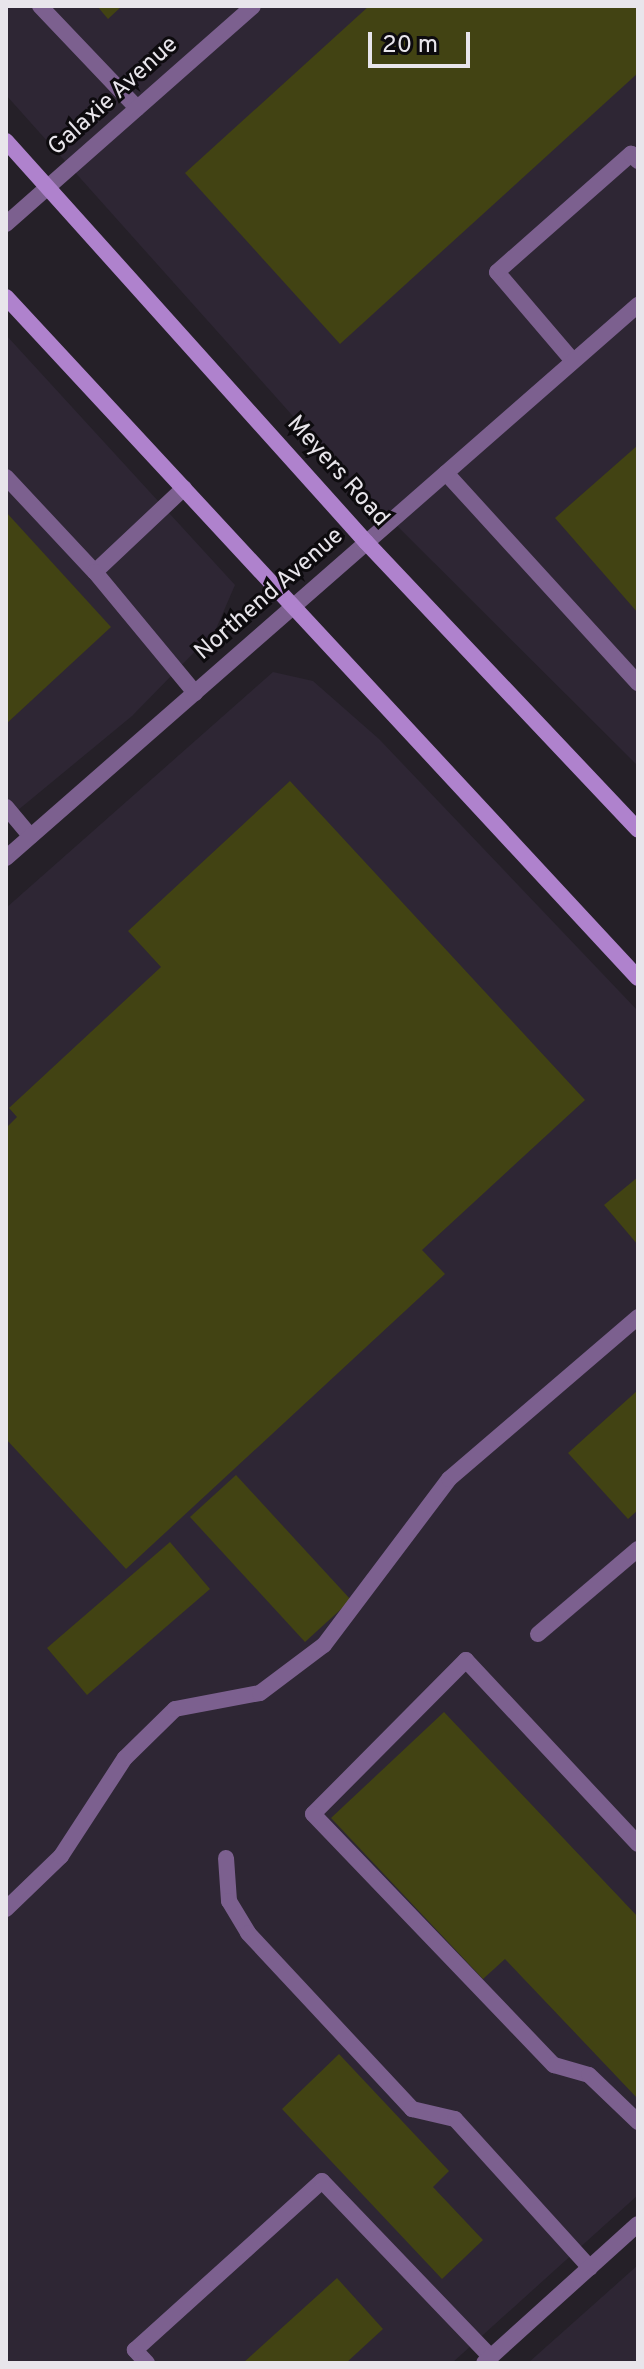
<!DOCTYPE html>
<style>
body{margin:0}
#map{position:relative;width:644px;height:2369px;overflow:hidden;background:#252028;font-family:Overpass,sans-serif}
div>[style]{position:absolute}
.built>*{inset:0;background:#2e2634}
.building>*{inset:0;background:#424313}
.lane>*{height:16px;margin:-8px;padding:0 8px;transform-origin:8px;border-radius:8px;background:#7c608f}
.street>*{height:16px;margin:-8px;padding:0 8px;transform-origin:8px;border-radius:8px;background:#7c608f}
.secondary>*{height:16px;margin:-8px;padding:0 8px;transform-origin:8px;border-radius:8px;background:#af82cd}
span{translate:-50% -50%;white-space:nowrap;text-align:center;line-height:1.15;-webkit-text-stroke:6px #0d0b0e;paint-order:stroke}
.street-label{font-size:24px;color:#e8e5eb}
.frame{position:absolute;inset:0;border:8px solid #e8e5eb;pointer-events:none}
.scale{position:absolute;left:368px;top:32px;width:102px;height:36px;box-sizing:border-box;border:4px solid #e8e5eb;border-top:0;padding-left:10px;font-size:24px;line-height:28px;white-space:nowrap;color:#e8e5eb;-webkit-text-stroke:6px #0d0b0e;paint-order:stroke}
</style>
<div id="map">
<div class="built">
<div style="clip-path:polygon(6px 6px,638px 6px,638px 766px,341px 470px,6px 95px)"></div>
<div style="clip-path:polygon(6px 335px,235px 585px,215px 631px,132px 716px,6px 820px)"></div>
<div style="clip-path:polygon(273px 672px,313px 681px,379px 739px,638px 1011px,638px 2195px,452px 2363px,6px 2363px,6px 908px)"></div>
<div style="clip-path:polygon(638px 2265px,638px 2363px,528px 2363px)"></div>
</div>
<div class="building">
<div style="clip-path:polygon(97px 6px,122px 6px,108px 19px)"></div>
<div style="clip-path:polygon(369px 6px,638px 6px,638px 73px,340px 344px,185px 173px)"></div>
<div style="clip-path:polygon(638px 445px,638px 613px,555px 518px)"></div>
<div style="clip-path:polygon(6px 512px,111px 627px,6px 724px)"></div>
<div style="clip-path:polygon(290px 781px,585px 1100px,422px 1250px,445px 1274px,126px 1569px,6px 1439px,6px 1128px,17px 1117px,9px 1108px,161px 967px,128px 931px)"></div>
<div style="clip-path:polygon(638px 1177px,638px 1245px,604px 1205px)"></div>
<div style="clip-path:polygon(638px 1390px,638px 1510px,628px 1519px,568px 1453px)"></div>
<div style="clip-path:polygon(236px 1475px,351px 1600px,305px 1642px,190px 1517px)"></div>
<div style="clip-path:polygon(170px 1542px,210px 1589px,87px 1695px,47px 1648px)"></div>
<div style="clip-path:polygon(444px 1712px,638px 1917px,638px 2099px,505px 1959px,483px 1979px,331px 1818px)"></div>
<div style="clip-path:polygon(339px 2054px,449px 2171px,433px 2187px,483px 2240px,442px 2279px,282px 2109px)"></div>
<div style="clip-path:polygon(337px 2278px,383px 2329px,346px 2363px,243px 2363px)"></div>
</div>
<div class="lane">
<div style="left:40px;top:6px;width:141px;rotate:46.4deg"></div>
<div style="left:573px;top:361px;width:117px;rotate:-130.5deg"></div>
<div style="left:497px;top:272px;width:179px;rotate:-41.4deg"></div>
<div style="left:631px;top:154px;width:10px;rotate:45deg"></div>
<div style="left:446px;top:473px;width:285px;rotate:47.6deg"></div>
<div style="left:6px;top:477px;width:130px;rotate:46.9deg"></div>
<div style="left:184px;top:488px;width:122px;rotate:136.7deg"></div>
<div style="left:95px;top:572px;width:157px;rotate:50.4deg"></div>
<div style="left:6px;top:807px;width:38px;rotate:50deg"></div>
<div style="left:538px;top:1634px;width:131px;rotate:-40.4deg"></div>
<div style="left:638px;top:1844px;width:252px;rotate:-133.1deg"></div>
<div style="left:466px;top:1660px;width:217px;rotate:134.8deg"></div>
<div style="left:313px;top:1814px;width:348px;rotate:46.2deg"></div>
<div style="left:554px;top:2065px;width:36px;rotate:16deg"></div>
<div style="left:589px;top:2075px;width:68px;rotate:43.8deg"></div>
<div style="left:226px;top:1858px;width:43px;rotate:86deg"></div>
<div style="left:229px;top:1901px;width:37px;rotate:59deg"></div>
<div style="left:248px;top:1933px;width:241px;rotate:47deg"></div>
<div style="left:412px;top:2109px;width:44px;rotate:13.1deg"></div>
<div style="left:455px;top:2119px;width:201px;rotate:47.8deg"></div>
<div style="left:6px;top:1909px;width:76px;rotate:-43.9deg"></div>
<div style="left:61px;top:1856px;width:117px;rotate:-56.9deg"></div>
<div style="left:125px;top:1758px;width:70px;rotate:-44.4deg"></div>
<div style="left:175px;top:1709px;width:86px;rotate:-10.7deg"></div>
<div style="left:260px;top:1693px;width:80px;rotate:-36.9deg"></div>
<div style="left:324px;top:1645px;width:208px;rotate:-53deg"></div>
<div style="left:449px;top:1479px;width:249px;rotate:-40.6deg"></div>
<div style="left:147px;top:2363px;width:18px;rotate:-133deg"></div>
<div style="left:135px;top:2350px;width:252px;rotate:-42.1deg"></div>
<div style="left:322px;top:2181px;width:244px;rotate:46.2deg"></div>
</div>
<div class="street">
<div style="left:6px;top:224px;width:329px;rotate:-41.4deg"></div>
<div style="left:6px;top:858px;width:840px;rotate:-41.19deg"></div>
<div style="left:484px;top:2363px;width:207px;rotate:-42.1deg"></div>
</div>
<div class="secondary">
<div style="left:6px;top:141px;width:539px;rotate:48.08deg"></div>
<div style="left:366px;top:542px;width:396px;rotate:46.6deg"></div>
<div style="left:6px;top:297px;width:929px;rotate:47.14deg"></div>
</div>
<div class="street-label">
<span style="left:114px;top:97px;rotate:-42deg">Galaxie Avenue</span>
<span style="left:337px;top:472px;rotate:48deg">Meyers Road</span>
<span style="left:270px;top:595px;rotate:-41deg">Northend Avenue</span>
</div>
<div class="frame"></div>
<div class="scale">20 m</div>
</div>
